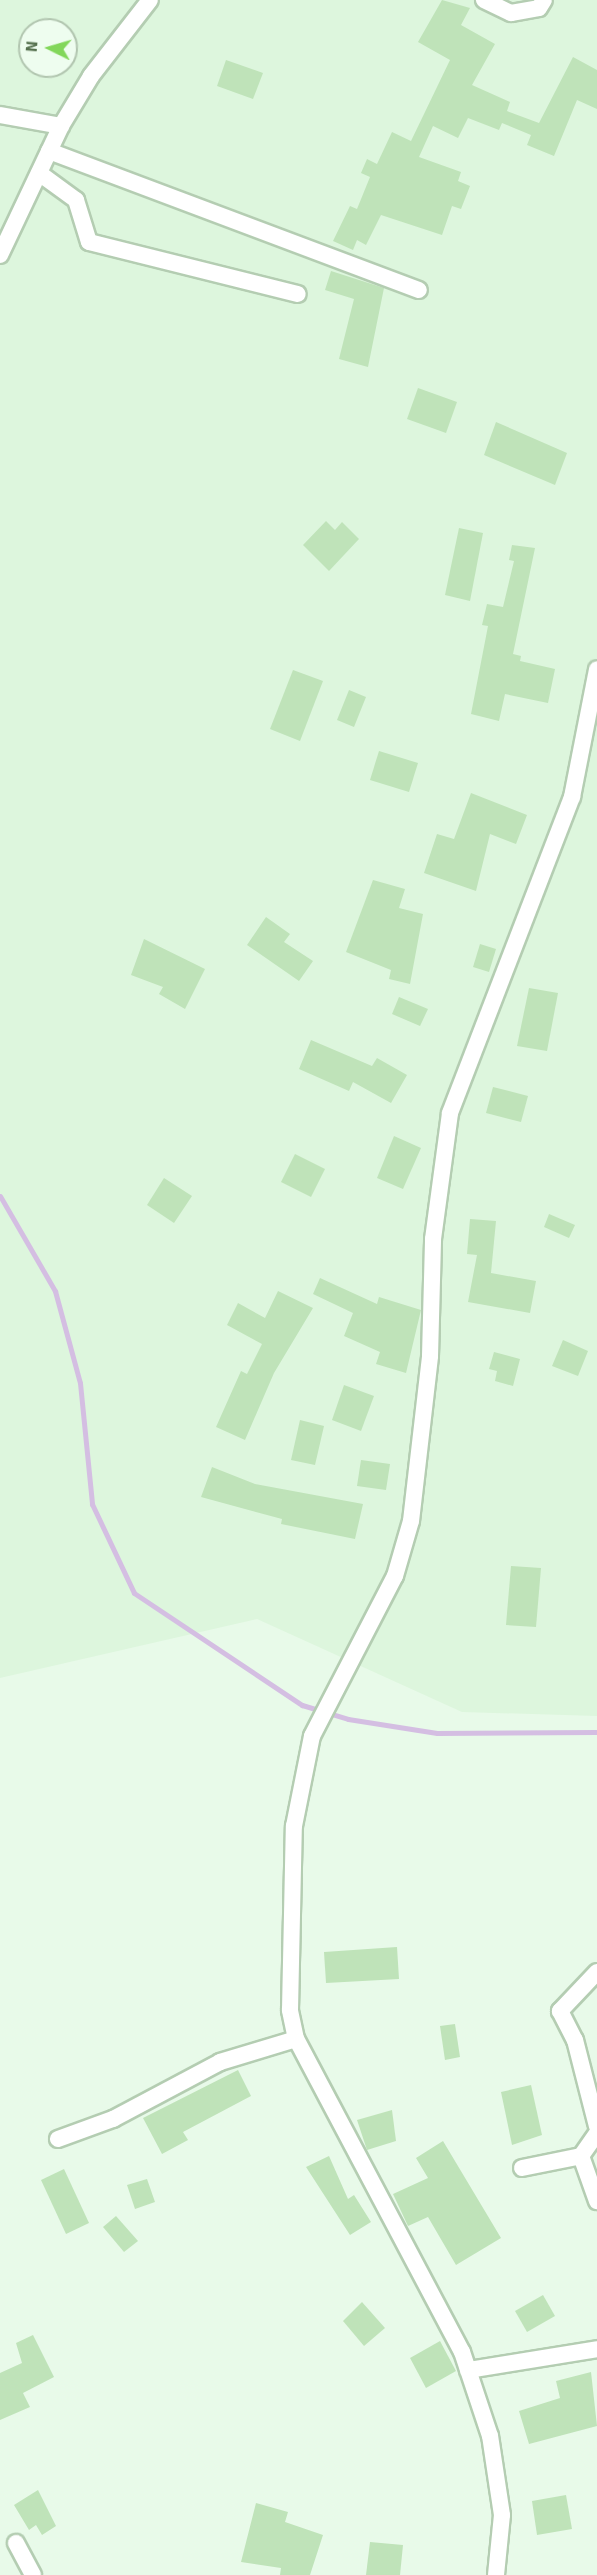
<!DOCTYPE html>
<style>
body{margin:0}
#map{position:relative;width:597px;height:2575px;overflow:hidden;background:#e8fae9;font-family:Signika,sans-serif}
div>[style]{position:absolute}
.residential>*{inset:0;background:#ddf6dd}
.stream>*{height:5px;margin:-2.5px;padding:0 2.5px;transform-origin:2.5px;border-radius:2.5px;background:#d4bee2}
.building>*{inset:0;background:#bfe3b9}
.roads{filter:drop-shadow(2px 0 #b4cdb2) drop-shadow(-2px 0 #b4cdb2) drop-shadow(0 2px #b4cdb2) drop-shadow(0 -2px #b4cdb2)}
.street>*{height:16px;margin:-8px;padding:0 8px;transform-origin:8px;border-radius:8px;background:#fff}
span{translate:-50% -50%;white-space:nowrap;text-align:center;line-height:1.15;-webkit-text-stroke:4.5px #eefdef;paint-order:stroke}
.north{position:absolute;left:18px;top:18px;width:60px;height:60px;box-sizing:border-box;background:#eefdef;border:2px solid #b1c5af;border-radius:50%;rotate:275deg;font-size:16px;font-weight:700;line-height:24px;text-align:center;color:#55714e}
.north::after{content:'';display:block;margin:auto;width:21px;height:27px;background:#82d75a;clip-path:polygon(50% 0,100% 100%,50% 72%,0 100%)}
</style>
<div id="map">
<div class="residential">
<div style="clip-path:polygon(evenodd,0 0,597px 0,597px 1716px,462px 1712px,257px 1619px,0 1678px,0 0,30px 30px,66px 30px,66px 66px,30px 66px,30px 30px)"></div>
</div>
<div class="stream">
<div style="left:0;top:1196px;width:110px;rotate:59.9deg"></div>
<div style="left:55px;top:1291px;width:95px;rotate:74.8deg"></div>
<div style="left:80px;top:1383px;width:122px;rotate:84.3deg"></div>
<div style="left:92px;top:1504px;width:98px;rotate:64.7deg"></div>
<div style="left:134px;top:1593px;width:202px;rotate:33.7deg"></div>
<div style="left:302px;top:1705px;width:48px;rotate:16.9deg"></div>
<div style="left:348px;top:1719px;width:90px;rotate:8.9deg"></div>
<div style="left:437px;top:1733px;width:160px;rotate:-0.4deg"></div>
</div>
<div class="building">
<div style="clip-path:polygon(442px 0,470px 8px,461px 25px,495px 44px,472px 85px,510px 102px,507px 111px,539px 123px,573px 57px,597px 70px,597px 109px,577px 100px,554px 156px,527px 145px,531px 135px,502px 123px,499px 130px,468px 118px,458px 138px,433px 126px,419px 157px,461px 172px,458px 181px,470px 186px,461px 209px,452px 206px,442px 235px,381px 215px,366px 245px,357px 240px,353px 250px,333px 241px,350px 206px,357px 209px,370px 177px,361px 173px,367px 159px,377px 164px,392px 132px,411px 141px,450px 60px,418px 42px)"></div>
<div style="clip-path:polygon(226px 60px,263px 73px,253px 99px,217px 86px)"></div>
<div style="clip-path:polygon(331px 271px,384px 288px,368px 367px,339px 359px,354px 299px,325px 290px)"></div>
<div style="clip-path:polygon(418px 388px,457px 402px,446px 433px,407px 419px)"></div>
<div style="clip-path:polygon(496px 422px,567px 453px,555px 485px,484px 455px)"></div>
<div style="clip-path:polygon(326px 521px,335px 530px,342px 522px,359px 539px,329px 571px,303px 545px)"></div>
<div style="clip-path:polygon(459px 528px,483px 533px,470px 601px,445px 595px)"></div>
<div style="clip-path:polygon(512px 545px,535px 548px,513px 654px,521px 656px,520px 661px,555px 669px,548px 703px,505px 694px,499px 721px,471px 714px,488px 626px,482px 625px,487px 604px,503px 607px,514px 561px,509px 560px)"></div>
<div style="clip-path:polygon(293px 670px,323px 681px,300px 741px,270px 729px)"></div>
<div style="clip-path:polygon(349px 690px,366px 697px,354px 727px,337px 720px)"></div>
<div style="clip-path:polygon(379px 751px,418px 763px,409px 792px,370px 780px)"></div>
<div style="clip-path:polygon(471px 793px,527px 815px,516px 844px,490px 834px,476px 891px,424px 873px,437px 834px,454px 839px)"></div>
<div style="clip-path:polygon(373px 880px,405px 889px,399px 908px,423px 914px,410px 984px,389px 979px,391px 970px,346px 952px)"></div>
<div style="clip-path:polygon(266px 917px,290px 934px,284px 942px,313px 961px,299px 981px,247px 945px)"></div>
<div style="clip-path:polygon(144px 939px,205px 969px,185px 1009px,159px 994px,163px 987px,131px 975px)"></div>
<div style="clip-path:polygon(480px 944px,496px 949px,489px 972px,473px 967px)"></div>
<div style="clip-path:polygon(529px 988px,558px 993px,547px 1051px,517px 1046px)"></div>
<div style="clip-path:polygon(399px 997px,428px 1009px,420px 1026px,392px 1014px)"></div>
<div style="clip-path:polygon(311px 1040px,372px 1066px,377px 1058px,407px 1075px,391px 1103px,353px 1082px,349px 1091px,299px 1069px)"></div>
<div style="clip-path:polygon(493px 1087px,528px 1096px,521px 1122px,486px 1113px)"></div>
<div style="clip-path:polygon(394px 1136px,421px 1148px,403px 1189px,377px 1178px)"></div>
<div style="clip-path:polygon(295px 1154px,325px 1169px,311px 1197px,281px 1182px)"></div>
<div style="clip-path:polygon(164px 1178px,192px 1196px,174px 1223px,147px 1205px)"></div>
<div style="clip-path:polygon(549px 1214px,575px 1225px,569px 1238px,544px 1227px)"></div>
<div style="clip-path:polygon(470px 1219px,496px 1221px,491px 1273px,536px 1281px,530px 1313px,468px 1302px,477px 1255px,467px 1254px)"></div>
<div style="clip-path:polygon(320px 1278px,377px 1304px,379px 1297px,421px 1310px,406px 1373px,376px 1364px,380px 1352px,344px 1336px,353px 1313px,313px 1294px)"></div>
<div style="clip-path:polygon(278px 1291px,313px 1308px,274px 1373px,245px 1440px,216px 1427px,241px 1371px,247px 1374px,262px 1344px,227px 1325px,238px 1303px,265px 1318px)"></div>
<div style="clip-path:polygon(563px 1340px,588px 1351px,578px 1376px,552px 1366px)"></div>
<div style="clip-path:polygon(494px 1352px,520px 1359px,513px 1386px,495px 1381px,497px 1371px,489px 1369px)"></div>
<div style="clip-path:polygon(344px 1385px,374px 1396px,361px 1431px,332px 1420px)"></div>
<div style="clip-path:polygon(300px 1420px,324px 1426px,315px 1465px,291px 1460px)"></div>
<div style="clip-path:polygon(361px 1460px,390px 1464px,386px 1490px,357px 1486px)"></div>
<div style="clip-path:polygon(212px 1467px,255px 1484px,363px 1504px,355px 1539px,281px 1524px,282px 1519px,201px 1497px)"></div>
<div style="clip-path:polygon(511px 1566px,541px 1568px,536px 1627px,506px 1625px)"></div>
<div style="clip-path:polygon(397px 1947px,399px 1979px,326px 1983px,324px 1952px)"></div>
<div style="clip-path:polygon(455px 2024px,460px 2057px,445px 2060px,440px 2026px)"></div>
<div style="clip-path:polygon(238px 2070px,251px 2096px,183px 2132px,188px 2140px,162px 2154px,143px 2118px)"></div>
<div style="clip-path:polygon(531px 2085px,542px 2135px,512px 2145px,501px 2092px)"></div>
<div style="clip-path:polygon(392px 2110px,396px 2141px,367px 2150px,357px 2120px)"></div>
<div style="clip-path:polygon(443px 2141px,501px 2238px,456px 2265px,428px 2217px,408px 2226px,393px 2194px,428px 2178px,416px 2158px)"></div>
<div style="clip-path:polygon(329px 2156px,348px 2199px,354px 2195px,371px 2222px,350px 2235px,306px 2167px)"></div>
<div style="clip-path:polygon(64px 2169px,89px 2223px,66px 2234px,41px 2180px)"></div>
<div style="clip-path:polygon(147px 2179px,155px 2202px,135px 2209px,127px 2185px)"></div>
<div style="clip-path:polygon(116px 2216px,138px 2241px,124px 2252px,103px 2227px)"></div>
<div style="clip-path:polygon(543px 2295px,555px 2316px,527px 2332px,515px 2311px)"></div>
<div style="clip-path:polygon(362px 2302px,385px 2328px,364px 2346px,343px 2321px)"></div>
<div style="clip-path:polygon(33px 2335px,54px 2377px,23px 2393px,30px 2407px,0 2420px,0 2373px,22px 2363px,16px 2343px)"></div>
<div style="clip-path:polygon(440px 2341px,456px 2371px,426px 2388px,410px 2358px)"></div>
<div style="clip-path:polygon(591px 2372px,597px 2426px,529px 2444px,519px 2411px,560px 2398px,556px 2381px)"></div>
<div style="clip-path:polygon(38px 2490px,56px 2526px,42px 2535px,36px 2525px,29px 2530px,14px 2505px)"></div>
<div style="clip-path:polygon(566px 2495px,572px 2529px,537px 2535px,532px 2501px)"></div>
<div style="clip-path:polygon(256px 2503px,288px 2512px,285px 2522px,323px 2535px,310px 2575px,280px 2575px,281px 2568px,241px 2562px)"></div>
<div style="clip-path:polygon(370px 2542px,403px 2545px,400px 2575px,366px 2575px)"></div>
</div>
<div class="roads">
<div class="street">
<div style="left:484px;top:0;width:30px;rotate:26deg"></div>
<div style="left:511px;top:13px;width:28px;rotate:-10deg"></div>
<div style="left:539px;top:8px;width:9px;rotate:-58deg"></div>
<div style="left:0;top:115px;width:62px;rotate:10.2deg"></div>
<div style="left:49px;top:151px;width:395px;rotate:20.6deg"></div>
<div style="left:39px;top:173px;width:46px;rotate:36.1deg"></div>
<div style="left:76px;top:200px;width:44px;rotate:72.8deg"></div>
<div style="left:89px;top:242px;width:215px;rotate:14deg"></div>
<div style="left:0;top:255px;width:143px;rotate:-64.7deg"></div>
<div style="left:61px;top:126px;width:58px;rotate:-59deg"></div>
<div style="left:91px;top:76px;width:96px;rotate:-52.2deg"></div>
<div style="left:597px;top:1972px;width:54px;rotate:133.5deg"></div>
<div style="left:560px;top:2011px;width:33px;rotate:63deg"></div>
<div style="left:575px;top:2040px;width:89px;rotate:75.7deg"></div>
<div style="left:58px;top:2139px;width:59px;rotate:-20deg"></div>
<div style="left:113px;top:2119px;width:121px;rotate:-28deg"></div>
<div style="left:220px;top:2062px;width:79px;rotate:-16.8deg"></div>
<div style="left:581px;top:2156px;width:28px;rotate:-55deg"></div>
<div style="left:522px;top:2168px;width:60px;rotate:-11.5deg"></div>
<div style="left:581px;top:2156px;width:48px;rotate:70.4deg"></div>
<div style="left:468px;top:2370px;width:131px;rotate:-9.2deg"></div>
<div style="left:16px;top:2543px;width:36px;rotate:62deg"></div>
<div style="left:496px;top:2575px;width:60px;rotate:-84.3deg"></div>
<div style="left:502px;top:2515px;width:80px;rotate:-98.6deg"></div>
<div style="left:490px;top:2436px;width:89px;rotate:-108.4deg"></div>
<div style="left:462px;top:2352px;width:354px;rotate:-117.9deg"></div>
<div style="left:296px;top:2039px;width:30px;rotate:-102deg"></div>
<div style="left:290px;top:2010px;width:184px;rotate:-88.8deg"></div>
<div style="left:294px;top:1826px;width:92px;rotate:-78.7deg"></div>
<div style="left:312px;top:1736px;width:180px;rotate:-62.6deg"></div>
<div style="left:395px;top:1576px;width:57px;rotate:-73.8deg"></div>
<div style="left:411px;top:1521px;width:166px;rotate:-83.4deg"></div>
<div style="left:430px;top:1356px;width:117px;rotate:-88.5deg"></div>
<div style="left:433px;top:1239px;width:127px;rotate:-82.3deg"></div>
<div style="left:450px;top:1113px;width:339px;rotate:-68.9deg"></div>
<div style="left:572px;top:797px;width:130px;rotate:-78.9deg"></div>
</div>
</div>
<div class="north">N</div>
</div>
